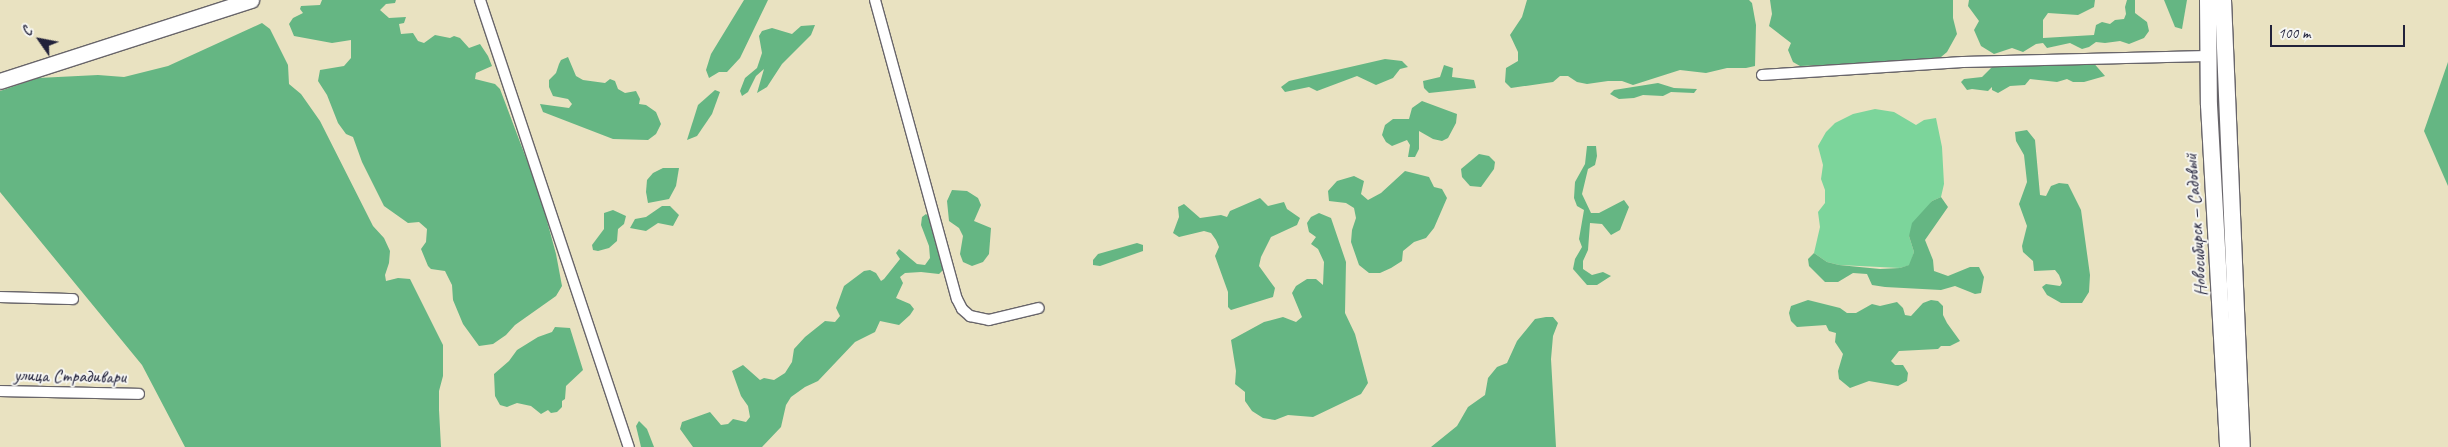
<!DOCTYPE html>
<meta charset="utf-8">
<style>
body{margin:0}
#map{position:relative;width:2448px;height:447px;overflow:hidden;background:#e9e2c1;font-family:Caveat,sans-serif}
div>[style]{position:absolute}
.green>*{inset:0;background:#7cd59b}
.forest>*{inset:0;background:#65b683}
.roads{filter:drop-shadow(1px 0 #68656a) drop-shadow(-1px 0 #68656a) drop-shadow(0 1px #68656a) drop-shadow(0 -1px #68656a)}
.street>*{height:10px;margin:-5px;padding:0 5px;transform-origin:5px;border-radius:5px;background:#fff}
.secondary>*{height:15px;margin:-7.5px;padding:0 7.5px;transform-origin:7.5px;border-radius:7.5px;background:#fff}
.primary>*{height:16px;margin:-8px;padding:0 8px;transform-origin:8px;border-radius:8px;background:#fff}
span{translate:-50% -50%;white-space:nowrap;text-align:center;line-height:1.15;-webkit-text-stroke:4px #f6f6f2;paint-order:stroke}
.street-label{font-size:18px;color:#22223b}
.north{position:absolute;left:15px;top:15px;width:50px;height:50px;-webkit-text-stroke:4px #f6f6f2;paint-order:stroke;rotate:303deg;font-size:14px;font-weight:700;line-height:20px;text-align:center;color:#22223b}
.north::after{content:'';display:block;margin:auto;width:18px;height:22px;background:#22223b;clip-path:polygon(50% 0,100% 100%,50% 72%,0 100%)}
.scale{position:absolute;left:2270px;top:25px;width:135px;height:22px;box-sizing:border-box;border:2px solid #22223b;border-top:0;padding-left:6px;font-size:15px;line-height:18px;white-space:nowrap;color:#22223b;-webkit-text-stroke:4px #f6f6f2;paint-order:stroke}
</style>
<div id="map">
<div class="green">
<div style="clip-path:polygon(1875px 109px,1894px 112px,1916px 125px,1924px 120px,1936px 118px,1942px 147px,1944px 184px,1941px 197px,1932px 201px,1909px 236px,1914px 252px,1910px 265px,1900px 268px,1839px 265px,1827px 262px,1814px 253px,1820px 227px,1818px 212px,1825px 203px,1825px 190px,1821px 179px,1823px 165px,1818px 146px,1826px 132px,1835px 123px,1853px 114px)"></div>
</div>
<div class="forest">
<div style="clip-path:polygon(322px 0,396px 0,395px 3px,386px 4px,380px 10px,389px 18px,406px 17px,404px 23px,399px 24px,401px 34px,413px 33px,418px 41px,424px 43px,435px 35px,450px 38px,454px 36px,460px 38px,469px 48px,480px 44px,488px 56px,492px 66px,476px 73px,475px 79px,495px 84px,500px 89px,540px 195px,556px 254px,562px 286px,556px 296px,515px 325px,506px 335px,493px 344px,479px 346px,463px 324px,453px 300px,452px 285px,445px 271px,431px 269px,428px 266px,421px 249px,426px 242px,427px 229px,419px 222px,408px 223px,384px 206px,362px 162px,353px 137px,346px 134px,338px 123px,327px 95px,318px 81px,320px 70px,344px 66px,351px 58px,351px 40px,332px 43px,294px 36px,289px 24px,293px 18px,303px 13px,300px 9px,301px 6px,320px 5px)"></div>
<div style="clip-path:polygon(744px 0,768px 0,740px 58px,727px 72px,719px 72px,709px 78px,706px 70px,711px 54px)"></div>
<div style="clip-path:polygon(1527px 0,1749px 0,1752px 3px,1756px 25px,1755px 66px,1746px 68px,1727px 68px,1706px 73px,1680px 70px,1633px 85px,1622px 81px,1608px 81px,1587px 84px,1577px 82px,1568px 76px,1560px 76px,1553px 82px,1511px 88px,1505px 82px,1506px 68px,1518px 61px,1518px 52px,1510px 35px,1522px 17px)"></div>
<div style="clip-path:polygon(1770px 0,1953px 0,1953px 18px,1957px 34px,1947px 52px,1941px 57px,1890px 63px,1800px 66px,1793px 62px,1788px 50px,1791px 43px,1769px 26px,1772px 14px)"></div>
<div style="clip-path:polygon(1969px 0,2095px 0,2094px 7px,2078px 15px,2048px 13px,2043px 20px,2043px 38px,2094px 35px,2096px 25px,2102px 22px,2110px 24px,2115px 20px,2124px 19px,2126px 14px,2125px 7px,2127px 0,2135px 0,2135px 13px,2147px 22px,2149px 31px,2144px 38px,2129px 44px,2120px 41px,2105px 43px,2096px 42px,2089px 47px,2082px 49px,2070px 43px,2047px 48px,2043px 43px,2036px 44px,2023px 52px,2012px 48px,1994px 54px,1981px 46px,1974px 30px,1979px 21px,1968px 6px)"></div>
<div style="clip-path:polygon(2164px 0,2187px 0,2182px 29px,2175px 27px)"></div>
<div style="clip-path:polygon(262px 23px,270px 29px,288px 65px,289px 84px,301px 94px,320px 121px,373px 226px,384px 238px,390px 251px,389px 263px,385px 275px,386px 281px,398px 278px,410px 279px,443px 345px,443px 376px,439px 391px,439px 410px,441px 447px,185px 447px,142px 365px,0 192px,0 91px,38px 78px,98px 75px,124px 77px,168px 66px)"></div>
<div style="clip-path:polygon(815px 25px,811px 35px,782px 64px,767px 87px,757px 93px,764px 69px,756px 76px,748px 92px,742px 96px,740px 91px,745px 78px,757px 68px,762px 53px,759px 36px,762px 31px,772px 28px,792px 34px,801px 26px)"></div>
<div style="clip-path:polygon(568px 57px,576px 76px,583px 80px,605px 83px,610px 79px,615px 81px,618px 89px,625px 93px,636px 91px,640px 99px,639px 104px,646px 105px,656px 112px,661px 124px,656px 134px,648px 140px,613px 139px,543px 112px,540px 104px,569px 108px,572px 104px,568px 99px,553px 96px,549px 87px,549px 80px,556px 73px,559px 64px,561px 60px)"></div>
<div style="clip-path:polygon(1385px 59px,1402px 61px,1408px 67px,1400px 69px,1393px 78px,1376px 85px,1357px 76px,1317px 91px,1309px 87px,1285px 92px,1281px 87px,1289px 81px)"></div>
<div style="clip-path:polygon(2091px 60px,2105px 76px,2084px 82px,2073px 82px,2067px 79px,2057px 82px,2030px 79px,2025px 85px,2010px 86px,1998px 93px,1992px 90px,1992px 87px,1988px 91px,1972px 89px,1967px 90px,1961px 82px,1964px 79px,1982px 77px,1992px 67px,1999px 65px)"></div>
<div style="clip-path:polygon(2448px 62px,2448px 186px,2424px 131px)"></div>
<div style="clip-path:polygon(1444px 65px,1453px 68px,1452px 77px,1474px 80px,1476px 88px,1429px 93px,1424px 88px,1423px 81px,1440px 77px)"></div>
<div style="clip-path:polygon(1658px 83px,1674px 88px,1697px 89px,1694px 93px,1671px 92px,1663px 96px,1643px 95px,1634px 98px,1619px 99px,1610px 94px,1614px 90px)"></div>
<div style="clip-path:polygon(715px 90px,720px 92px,712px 114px,697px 136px,687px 140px,698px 105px)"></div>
<div style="clip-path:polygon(1422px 101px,1457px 114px,1456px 123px,1448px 138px,1442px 141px,1433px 139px,1419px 131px,1419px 149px,1415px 157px,1408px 157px,1410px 145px,1407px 140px,1392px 146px,1386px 142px,1382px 135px,1385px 125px,1393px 119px,1409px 119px,1412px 108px)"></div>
<div style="clip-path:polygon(2027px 130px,2035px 140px,2040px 195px,2046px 196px,2051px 186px,2059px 183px,2068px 184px,2081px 210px,2090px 275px,2089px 292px,2082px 303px,2061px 303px,2047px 295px,2042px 287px,2046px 284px,2060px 286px,2062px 283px,2059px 275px,2055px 270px,2034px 271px,2033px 261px,2023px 252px,2022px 246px,2027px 226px,2019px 204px,2027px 182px,2024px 155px,2016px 141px,2015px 132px)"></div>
<div style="clip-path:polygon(1587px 146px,1596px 146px,1597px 156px,1595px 165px,1588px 169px,1582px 194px,1591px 213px,1599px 213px,1624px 200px,1629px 207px,1620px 230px,1611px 235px,1602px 224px,1590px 223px,1588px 250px,1583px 261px,1583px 269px,1592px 275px,1603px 272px,1611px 276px,1597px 285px,1587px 285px,1573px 269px,1575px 259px,1582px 247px,1579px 239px,1584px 210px,1577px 206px,1574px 198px,1575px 182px,1585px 164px)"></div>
<div style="clip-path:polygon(1479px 154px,1489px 156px,1495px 162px,1494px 169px,1481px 187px,1470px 186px,1462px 177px,1461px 169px)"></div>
<div style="clip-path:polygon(663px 168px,679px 168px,676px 186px,669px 199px,648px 203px,646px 192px,647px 180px,653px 173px)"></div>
<div style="clip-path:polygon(1405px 171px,1429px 177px,1434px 187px,1442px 189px,1447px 198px,1434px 228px,1426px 238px,1414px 242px,1403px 251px,1402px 261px,1391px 268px,1380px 273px,1369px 273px,1359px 265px,1351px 242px,1352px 230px,1356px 218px,1354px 208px,1346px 203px,1329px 201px,1328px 191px,1337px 181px,1354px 176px,1364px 181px,1361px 194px,1368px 200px,1381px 193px)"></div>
<div style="clip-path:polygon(952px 190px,967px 191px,978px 198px,981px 205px,974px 221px,991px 228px,989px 254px,983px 262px,972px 266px,963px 262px,960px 254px,963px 236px,959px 228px,949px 221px,947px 201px)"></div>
<div style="clip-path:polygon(1941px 197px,1948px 207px,1925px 240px,1933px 260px,1934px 271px,1948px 276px,1970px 267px,1979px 267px,1984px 277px,1981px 293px,1975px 294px,1955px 286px,1941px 290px,1885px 287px,1872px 285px,1867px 274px,1853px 273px,1838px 282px,1825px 282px,1809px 266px,1808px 259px,1814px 253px,1827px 262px,1839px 265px,1880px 269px,1900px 268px,1909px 265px,1914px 252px,1909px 236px,1912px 223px,1932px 201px)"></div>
<div style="clip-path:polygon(1260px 198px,1268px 206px,1284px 202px,1287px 209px,1300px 218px,1297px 225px,1271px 237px,1261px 257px,1259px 266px,1275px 288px,1273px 297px,1231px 310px,1228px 307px,1228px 292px,1215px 256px,1219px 247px,1216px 240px,1211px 233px,1204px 231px,1179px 237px,1173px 233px,1179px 217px,1178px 207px,1184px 204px,1200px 218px,1221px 215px,1227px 217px,1230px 211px)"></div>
<div style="clip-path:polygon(662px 206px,670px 206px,679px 215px,673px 226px,658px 223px,646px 231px,630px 228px,635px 219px,646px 217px)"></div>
<div style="clip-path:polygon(613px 210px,626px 216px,624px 224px,618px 229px,617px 241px,609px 248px,598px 251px,593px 250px,592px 245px,604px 229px,604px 213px)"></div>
<div style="clip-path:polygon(1319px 213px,1331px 218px,1346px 262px,1345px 313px,1355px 334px,1368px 383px,1361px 394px,1313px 417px,1288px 415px,1275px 420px,1263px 418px,1252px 411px,1245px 401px,1245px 392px,1235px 384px,1236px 371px,1231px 340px,1264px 322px,1283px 317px,1296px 322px,1302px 317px,1292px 293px,1296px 286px,1307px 279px,1316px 279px,1323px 285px,1324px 262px,1318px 249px,1311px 244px,1316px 237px,1309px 232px,1307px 223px,1311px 217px)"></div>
<div style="clip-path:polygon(926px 214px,930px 218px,944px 269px,939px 274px,921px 272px,905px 273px,900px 277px,903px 283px,896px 298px,910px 304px,914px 309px,910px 315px,899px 325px,880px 321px,875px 332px,855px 342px,818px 381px,805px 387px,791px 397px,786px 405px,781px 427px,762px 447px,693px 447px,680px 429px,682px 422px,710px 412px,721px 425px,728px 424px,733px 419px,746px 422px,750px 417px,748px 406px,741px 396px,732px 371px,743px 365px,760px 380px,764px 378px,774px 380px,785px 373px,792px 362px,794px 349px,805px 337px,825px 321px,835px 322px,840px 316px,836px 308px,844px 286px,864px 271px,870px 270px,876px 273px,881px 281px,884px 279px,900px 259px,896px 253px,899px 249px,917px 264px,925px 265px,930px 258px,929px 246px,921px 225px,922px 217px)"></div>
<div style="clip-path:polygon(1137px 243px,1143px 245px,1143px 251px,1100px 266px,1093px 265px,1093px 260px,1098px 254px)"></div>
<div style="clip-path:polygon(1808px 300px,1840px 308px,1847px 313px,1856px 313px,1872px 304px,1880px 306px,1897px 302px,1903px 308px,1905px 315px,1911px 316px,1923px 303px,1931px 300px,1938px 301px,1943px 306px,1943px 315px,1947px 323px,1960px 341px,1950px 346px,1941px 346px,1938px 349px,1899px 351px,1891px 361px,1895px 365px,1903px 365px,1908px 373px,1907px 381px,1898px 386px,1869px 381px,1850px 388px,1839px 379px,1838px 371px,1843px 354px,1835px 342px,1836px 333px,1829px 331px,1826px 325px,1797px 327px,1791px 321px,1789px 313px,1791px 306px)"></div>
<div style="clip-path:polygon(1546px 317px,1553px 317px,1558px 323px,1553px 336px,1551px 359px,1556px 447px,1431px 447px,1457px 426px,1468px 407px,1485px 395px,1488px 378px,1497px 367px,1507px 363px,1517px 341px,1535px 319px)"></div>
<div style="clip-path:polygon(555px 327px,570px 328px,583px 370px,566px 386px,565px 399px,562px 401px,562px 407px,557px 412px,551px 413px,548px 410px,541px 414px,531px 406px,517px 403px,507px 407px,500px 405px,495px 396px,494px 374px,509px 361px,517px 350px,538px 337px,552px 332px)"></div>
<div style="clip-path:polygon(639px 421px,647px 429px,654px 447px,641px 447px,636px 426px)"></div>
</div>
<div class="roads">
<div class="street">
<div style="left:480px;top:0;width:471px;rotate:71.6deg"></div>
<div style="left:875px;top:0;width:310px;rotate:74.7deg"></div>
<div style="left:957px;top:299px;width:11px;rotate:63deg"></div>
<div style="left:962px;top:309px;width:11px;rotate:41deg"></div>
<div style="left:970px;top:316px;width:19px;rotate:12deg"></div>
<div style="left:989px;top:320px;width:51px;rotate:-13.5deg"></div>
<div style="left:1762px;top:75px;width:201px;rotate:-3.7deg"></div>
<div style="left:1963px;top:62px;width:244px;rotate:-1.4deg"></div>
<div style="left:0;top:297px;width:73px;rotate:1.6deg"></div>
<div style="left:0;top:391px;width:139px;rotate:1.2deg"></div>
</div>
<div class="secondary">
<div style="left:0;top:81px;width:264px;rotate:-17.9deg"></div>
</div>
<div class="primary">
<div style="left:2208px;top:0;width:105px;rotate:89.5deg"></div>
<div style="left:2209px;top:105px;width:343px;rotate:86.8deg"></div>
<div style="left:2223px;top:0;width:447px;rotate:87.6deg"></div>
</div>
</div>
<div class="street-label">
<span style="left:2196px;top:225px;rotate:-94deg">Новосибирск — Садовый</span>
<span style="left:70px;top:376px;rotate:1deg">улица Страдивари</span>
</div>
<div class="north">С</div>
<div class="scale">100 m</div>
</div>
